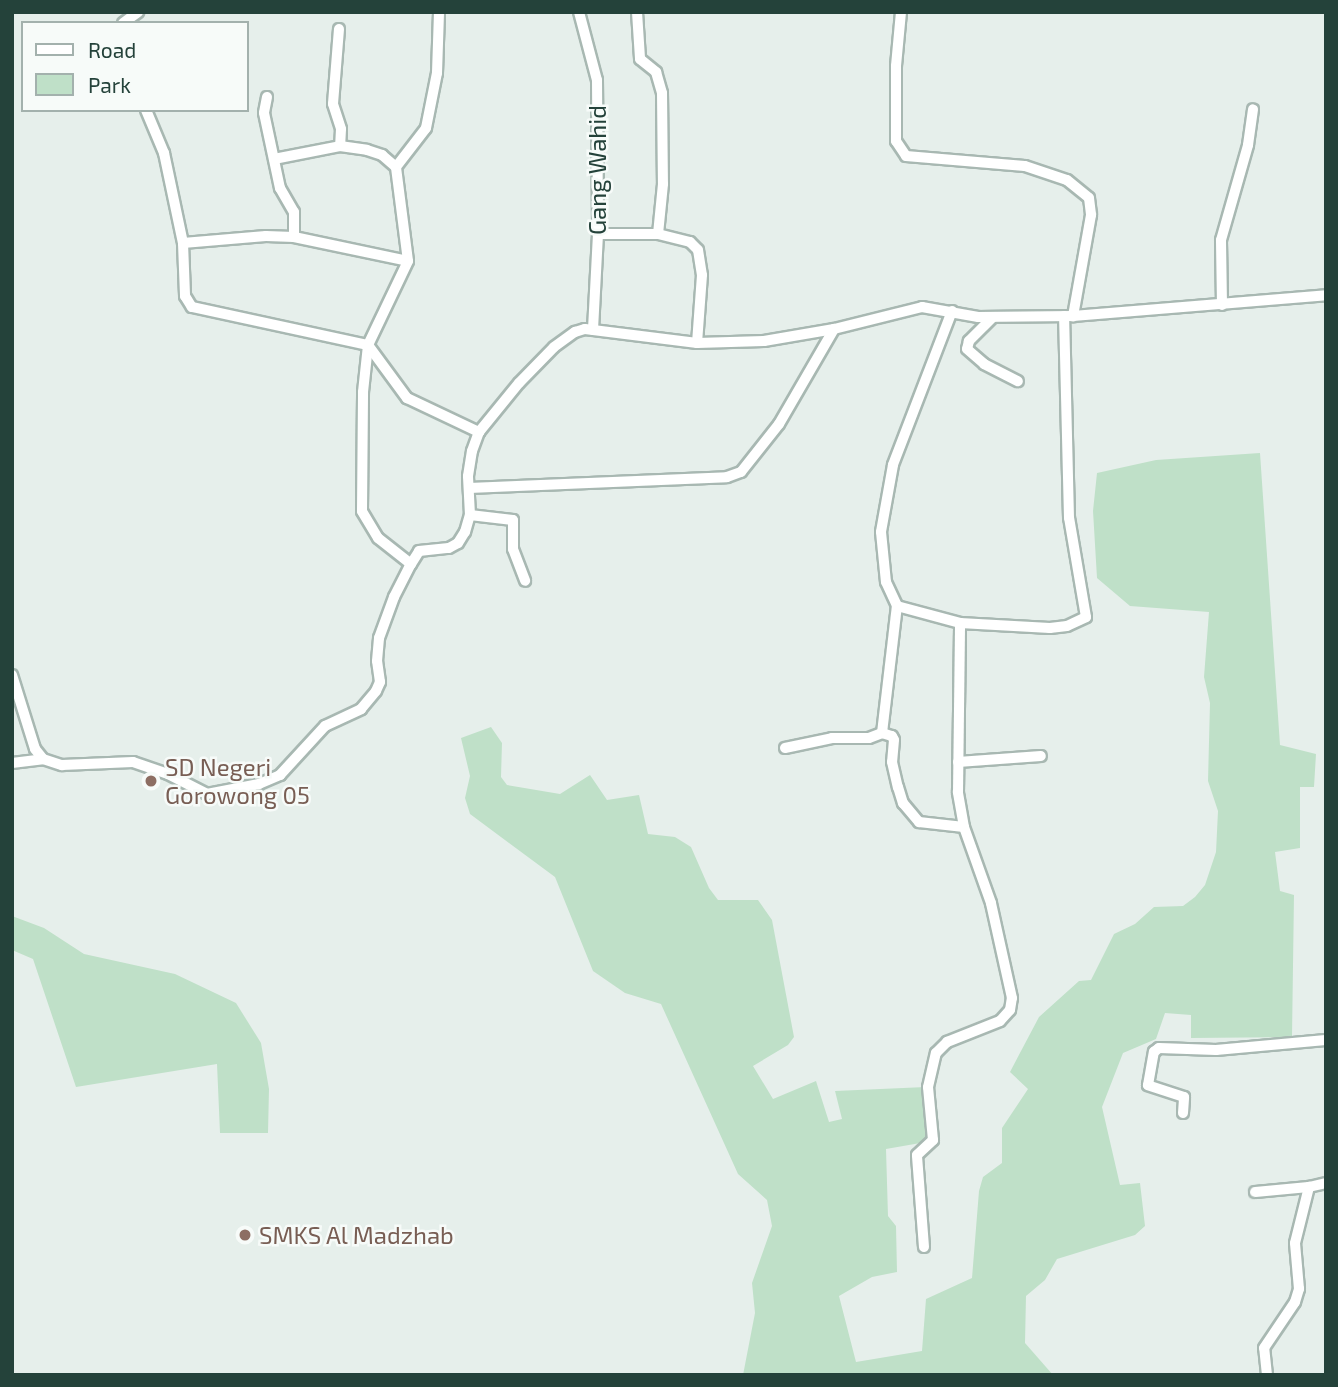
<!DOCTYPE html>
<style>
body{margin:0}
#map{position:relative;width:1338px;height:1387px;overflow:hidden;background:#e6efeb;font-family:"Exo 2",sans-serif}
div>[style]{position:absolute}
.green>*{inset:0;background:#bfe0c8}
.roads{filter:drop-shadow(2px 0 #a8b8b2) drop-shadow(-2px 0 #a8b8b2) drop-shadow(0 2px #a8b8b2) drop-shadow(0 -2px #a8b8b2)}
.street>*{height:10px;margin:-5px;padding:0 5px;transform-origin:5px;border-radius:5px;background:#fff}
.dots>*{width:19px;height:19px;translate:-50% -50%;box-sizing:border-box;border:4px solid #f7fbf9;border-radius:50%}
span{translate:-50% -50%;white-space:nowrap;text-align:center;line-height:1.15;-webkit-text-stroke:5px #f7fbf9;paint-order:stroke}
.street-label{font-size:24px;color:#24423a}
.education-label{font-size:24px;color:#785e54}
.left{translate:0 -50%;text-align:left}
.frame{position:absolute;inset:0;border:14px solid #24423a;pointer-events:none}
.legend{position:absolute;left:21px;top:21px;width:228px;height:91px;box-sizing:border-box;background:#f7fbf9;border:2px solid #a3b1ad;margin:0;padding:9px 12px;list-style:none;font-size:21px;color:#24423a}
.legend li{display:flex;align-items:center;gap:14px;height:35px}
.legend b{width:35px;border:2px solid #a3b1ad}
</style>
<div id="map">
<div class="green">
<div style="clip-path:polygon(1260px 453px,1280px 745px,1316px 754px,1314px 787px,1300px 787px,1300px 848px,1275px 852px,1280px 891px,1294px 895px,1292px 1037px,1191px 1038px,1191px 1015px,1165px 1013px,1156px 1039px,1123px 1053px,1102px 1107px,1120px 1185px,1140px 1183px,1145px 1226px,1135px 1235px,1057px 1259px,1045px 1280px,1026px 1296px,1025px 1343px,1053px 1375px,743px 1375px,755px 1313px,752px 1283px,772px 1226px,767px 1200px,738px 1174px,661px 1004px,625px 993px,593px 971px,555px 877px,470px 814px,465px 798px,470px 776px,461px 738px,491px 727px,502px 743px,501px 777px,507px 785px,560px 794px,590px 775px,607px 800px,639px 795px,648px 834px,675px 837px,691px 847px,709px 888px,718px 900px,758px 900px,772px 920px,794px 1037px,788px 1045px,753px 1066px,773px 1099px,816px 1081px,829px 1122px,842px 1119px,835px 1091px,926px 1087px,926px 1142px,886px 1149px,888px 1216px,896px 1226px,897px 1272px,872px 1277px,839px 1296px,856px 1362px,922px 1351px,926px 1299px,972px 1278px,979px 1191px,983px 1177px,1002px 1163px,1002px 1128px,1028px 1089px,1010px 1072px,1039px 1017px,1079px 981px,1091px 980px,1114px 934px,1135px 924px,1154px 907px,1183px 906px,1195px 897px,1205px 885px,1216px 852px,1218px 811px,1208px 781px,1210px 703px,1204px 677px,1209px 612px,1130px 606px,1097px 578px,1093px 511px,1097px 473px,1156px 460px)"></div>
<div style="clip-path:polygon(12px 916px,44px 928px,84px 954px,175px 974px,236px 1003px,261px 1043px,269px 1089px,268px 1133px,220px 1133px,217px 1064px,76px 1087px,33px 959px,12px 950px)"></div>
</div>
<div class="roads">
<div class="street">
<div style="left:579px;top:12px;width:70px;rotate:75.2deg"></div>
<div style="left:597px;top:80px;width:154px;rotate:89.6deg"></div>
<div style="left:598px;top:234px;width:96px;rotate:93deg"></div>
<div style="left:637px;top:12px;width:47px;rotate:86.3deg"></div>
<div style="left:640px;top:59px;width:21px;rotate:39deg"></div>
<div style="left:656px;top:72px;width:22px;rotate:74deg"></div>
<div style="left:662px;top:93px;width:91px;rotate:89.4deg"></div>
<div style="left:663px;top:184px;width:50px;rotate:95.7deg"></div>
<div style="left:901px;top:12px;width:54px;rotate:95.3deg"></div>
<div style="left:896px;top:66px;width:75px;rotate:90deg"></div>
<div style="left:896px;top:141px;width:18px;rotate:56deg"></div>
<div style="left:906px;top:156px;width:119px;rotate:4.8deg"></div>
<div style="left:1025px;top:166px;width:44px;rotate:18.4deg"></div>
<div style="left:1067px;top:180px;width:28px;rotate:39deg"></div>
<div style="left:1089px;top:198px;width:17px;rotate:83deg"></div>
<div style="left:1091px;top:215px;width:103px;rotate:100.1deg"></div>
<div style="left:123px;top:23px;width:19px;rotate:-36deg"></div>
<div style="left:339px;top:29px;width:75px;rotate:94.6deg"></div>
<div style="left:333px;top:104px;width:26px;rotate:72deg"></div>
<div style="left:341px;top:129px;width:17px;rotate:93deg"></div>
<div style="left:267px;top:97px;width:16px;rotate:101deg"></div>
<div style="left:264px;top:113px;width:77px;rotate:78deg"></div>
<div style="left:280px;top:188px;width:28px;rotate:60deg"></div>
<div style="left:294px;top:212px;width:25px;rotate:90deg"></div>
<div style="left:146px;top:110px;width:47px;rotate:67.3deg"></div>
<div style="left:164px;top:153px;width:92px;rotate:78.1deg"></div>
<div style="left:183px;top:243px;width:53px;rotate:87.8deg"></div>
<div style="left:185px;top:296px;width:13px;rotate:58deg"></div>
<div style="left:192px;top:307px;width:180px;rotate:12.2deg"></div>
<div style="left:368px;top:345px;width:66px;rotate:53.7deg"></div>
<div style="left:407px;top:398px;width:80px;rotate:25.3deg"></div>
<div style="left:274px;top:159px;width:67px;rotate:-11.1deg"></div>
<div style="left:340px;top:146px;width:27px;rotate:8deg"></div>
<div style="left:367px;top:150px;width:16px;rotate:18deg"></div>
<div style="left:382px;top:155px;width:18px;rotate:41deg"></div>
<div style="left:598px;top:234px;width:60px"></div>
<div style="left:658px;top:234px;width:33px;rotate:14deg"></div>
<div style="left:690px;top:242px;width:11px;rotate:45deg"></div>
<div style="left:698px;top:250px;width:25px;rotate:81deg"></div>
<div style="left:702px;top:275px;width:68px;rotate:94.2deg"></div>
<div style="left:183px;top:243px;width:83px;rotate:-4.8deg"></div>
<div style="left:266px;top:236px;width:28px;rotate:2deg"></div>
<div style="left:294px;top:237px;width:116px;rotate:11.9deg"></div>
<div style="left:1222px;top:305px;width:65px;rotate:-90.9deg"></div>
<div style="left:1221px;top:240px;width:99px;rotate:-74.1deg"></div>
<div style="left:1248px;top:145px;width:36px;rotate:-82deg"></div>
<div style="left:952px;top:311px;width:165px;rotate:111deg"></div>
<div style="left:893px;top:465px;width:68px;rotate:100.2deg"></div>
<div style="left:881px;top:532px;width:50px;rotate:84.3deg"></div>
<div style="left:886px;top:582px;width:26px;rotate:65deg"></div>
<div style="left:897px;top:606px;width:65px;rotate:15.1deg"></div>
<div style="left:960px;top:623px;width:90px;rotate:3.2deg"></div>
<div style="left:1050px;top:628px;width:17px;rotate:-7deg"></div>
<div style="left:1067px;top:626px;width:21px;rotate:-25deg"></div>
<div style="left:1086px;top:617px;width:100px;rotate:-99.7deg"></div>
<div style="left:1069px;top:518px;width:202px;rotate:-91.4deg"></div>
<div style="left:992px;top:318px;width:33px;rotate:135deg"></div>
<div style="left:969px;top:341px;width:8px;rotate:104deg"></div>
<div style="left:967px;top:349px;width:23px;rotate:41deg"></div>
<div style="left:984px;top:364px;width:38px;rotate:27deg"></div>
<div style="left:469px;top:488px;width:258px;rotate:-2.4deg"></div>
<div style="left:727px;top:477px;width:15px;rotate:-20deg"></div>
<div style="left:741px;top:472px;width:61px;rotate:-51.6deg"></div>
<div style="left:779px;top:424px;width:110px;rotate:-59.9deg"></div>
<div style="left:470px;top:515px;width:43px;rotate:6.6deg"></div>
<div style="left:513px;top:520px;width:29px;rotate:90deg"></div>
<div style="left:513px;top:549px;width:34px;rotate:69deg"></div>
<div style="left:411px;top:564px;width:42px;rotate:-141.8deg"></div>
<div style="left:378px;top:538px;width:31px;rotate:-121deg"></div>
<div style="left:362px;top:511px;width:119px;rotate:-89.5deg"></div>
<div style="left:363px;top:392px;width:47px;rotate:-83.9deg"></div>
<div style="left:368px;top:345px;width:93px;rotate:-64.5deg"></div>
<div style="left:408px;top:261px;width:95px;rotate:-97.3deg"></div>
<div style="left:396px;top:167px;width:49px;rotate:-52.4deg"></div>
<div style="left:426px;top:128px;width:56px;rotate:-78.7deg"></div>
<div style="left:437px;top:73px;width:61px;rotate:-88.1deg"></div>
<div style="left:12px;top:675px;width:77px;rotate:72.7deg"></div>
<div style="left:35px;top:749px;width:13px;rotate:51deg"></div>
<div style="left:882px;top:733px;width:10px;rotate:17deg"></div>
<div style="left:892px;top:736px;width:4px;rotate:63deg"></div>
<div style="left:894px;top:740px;width:22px;rotate:95deg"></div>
<div style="left:892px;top:762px;width:26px;rotate:77deg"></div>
<div style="left:898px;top:787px;width:17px;rotate:73deg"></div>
<div style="left:903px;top:803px;width:25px;rotate:50deg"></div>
<div style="left:919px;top:822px;width:45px;rotate:6.3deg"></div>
<div style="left:785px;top:748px;width:48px;rotate:-12deg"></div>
<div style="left:832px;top:738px;width:37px"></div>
<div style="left:869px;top:738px;width:14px;rotate:-21deg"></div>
<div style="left:882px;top:733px;width:128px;rotate:-83.3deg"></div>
<div style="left:958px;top:762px;width:83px;rotate:-4.1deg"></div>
<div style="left:12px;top:763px;width:31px;rotate:-7deg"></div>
<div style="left:43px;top:759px;width:20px;rotate:18deg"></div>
<div style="left:62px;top:765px;width:71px;rotate:-2.4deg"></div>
<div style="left:133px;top:762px;width:37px;rotate:19deg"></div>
<div style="left:168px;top:774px;width:44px;rotate:27.1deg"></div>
<div style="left:207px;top:794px;width:53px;rotate:-10.9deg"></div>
<div style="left:259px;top:784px;width:23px;rotate:-23deg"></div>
<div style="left:280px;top:775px;width:67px;rotate:-47.4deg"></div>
<div style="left:325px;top:726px;width:40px;rotate:-25deg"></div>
<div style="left:361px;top:709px;width:23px;rotate:-50deg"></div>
<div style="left:376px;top:691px;width:10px;rotate:-66deg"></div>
<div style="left:380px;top:682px;width:21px;rotate:-98deg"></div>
<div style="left:377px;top:661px;width:23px;rotate:-85deg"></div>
<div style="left:379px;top:638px;width:44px;rotate:-69.9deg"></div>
<div style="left:394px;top:597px;width:37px;rotate:-63deg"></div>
<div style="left:411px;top:564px;width:15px;rotate:-58deg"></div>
<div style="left:419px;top:551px;width:30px;rotate:-6deg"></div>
<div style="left:449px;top:548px;width:10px;rotate:-29deg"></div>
<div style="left:458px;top:543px;width:13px;rotate:-58deg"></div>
<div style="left:465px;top:532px;width:18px;rotate:-74deg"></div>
<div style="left:470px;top:515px;width:39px;rotate:-93deg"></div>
<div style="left:468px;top:476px;width:25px;rotate:-81deg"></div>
<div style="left:472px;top:451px;width:20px;rotate:-70deg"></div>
<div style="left:479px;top:432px;width:63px;rotate:-50.8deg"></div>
<div style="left:519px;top:383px;width:50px;rotate:-45.8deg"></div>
<div style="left:554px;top:347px;width:26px;rotate:-36deg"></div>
<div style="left:575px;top:332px;width:10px;rotate:-17deg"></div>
<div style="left:585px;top:329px;width:113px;rotate:7.1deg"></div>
<div style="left:697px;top:343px;width:67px;rotate:-1.7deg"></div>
<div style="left:764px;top:341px;width:71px;rotate:-9.7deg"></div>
<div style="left:834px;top:329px;width:91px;rotate:-14deg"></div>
<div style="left:922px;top:307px;width:57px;rotate:10.1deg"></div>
<div style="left:978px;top:317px;width:95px;rotate:-0.6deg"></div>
<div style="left:1073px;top:316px;width:254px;rotate:-4.7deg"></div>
<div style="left:1183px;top:1113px;width:16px;rotate:-86deg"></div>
<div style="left:1184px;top:1097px;width:38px;rotate:-162deg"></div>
<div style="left:1148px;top:1085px;width:34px;rotate:-80deg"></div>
<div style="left:1154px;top:1052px;width:6px;rotate:-39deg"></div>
<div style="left:1159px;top:1048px;width:57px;rotate:2deg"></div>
<div style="left:1216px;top:1050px;width:110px;rotate:-5.2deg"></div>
<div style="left:1255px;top:1192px;width:54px;rotate:-5.3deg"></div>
<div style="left:924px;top:1247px;width:92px;rotate:-94.4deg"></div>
<div style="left:917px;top:1155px;width:22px;rotate:-43deg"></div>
<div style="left:933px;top:1140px;width:53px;rotate:-95.4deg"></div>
<div style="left:928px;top:1087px;width:35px;rotate:-77deg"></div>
<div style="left:936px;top:1053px;width:16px;rotate:-45deg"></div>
<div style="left:947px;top:1042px;width:57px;rotate:-21.6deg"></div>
<div style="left:1000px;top:1021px;width:15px;rotate:-48deg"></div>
<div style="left:1010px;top:1010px;width:12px;rotate:-81deg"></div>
<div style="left:1012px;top:998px;width:97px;rotate:-102.5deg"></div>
<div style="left:991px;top:903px;width:81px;rotate:-109.6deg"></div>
<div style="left:964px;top:827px;width:36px;rotate:-100deg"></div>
<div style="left:958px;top:792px;width:169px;rotate:-89.3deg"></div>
<div style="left:1267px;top:1375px;width:27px;rotate:-96deg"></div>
<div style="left:1264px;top:1348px;width:55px;rotate:-56deg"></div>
<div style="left:1295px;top:1302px;width:14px;rotate:-73deg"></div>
<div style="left:1299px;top:1289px;width:46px;rotate:-95deg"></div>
<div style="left:1295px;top:1243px;width:58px;rotate:-76deg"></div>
<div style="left:1309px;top:1187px;width:17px;rotate:-13deg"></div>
</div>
</div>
<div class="dots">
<div style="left:151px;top:781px;background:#8d6e63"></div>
<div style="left:245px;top:1235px;background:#8d6e63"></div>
</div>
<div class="street-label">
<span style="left:597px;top:170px;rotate:-90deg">Gang Wahid</span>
</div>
<div class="education-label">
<span class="left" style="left:165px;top:781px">SD Negeri<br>Gorowong 05</span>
<span class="left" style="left:259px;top:1235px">SMKS Al Madzhab</span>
</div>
<div class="frame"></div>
<ul class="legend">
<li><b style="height:9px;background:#fff"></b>Road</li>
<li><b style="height:19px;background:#bfe0c8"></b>Park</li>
</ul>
</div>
